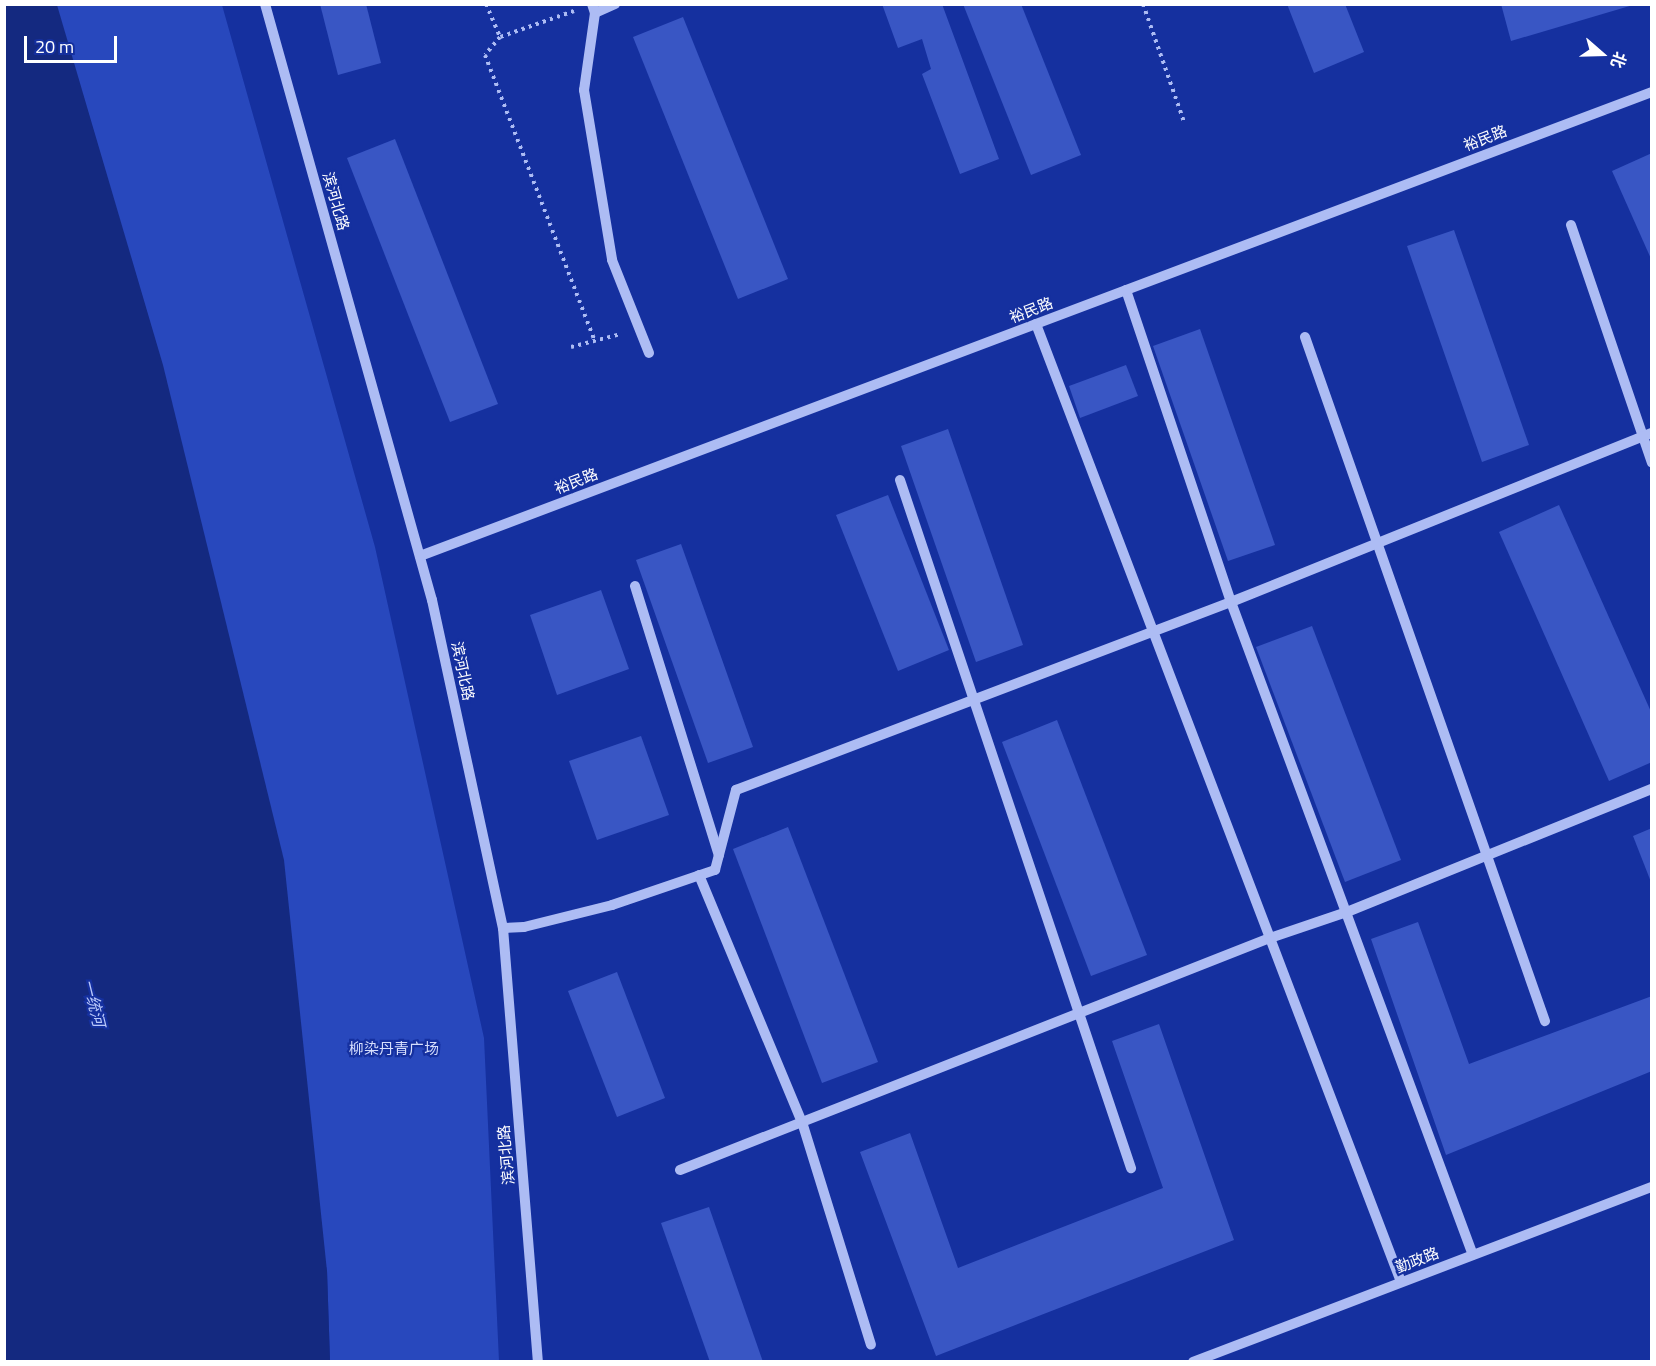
<!DOCTYPE html>
<meta charset="utf-8">
<style>
body{margin:0}
#map{position:relative;width:1656px;height:1366px;overflow:hidden;background:#15309f;font-family:"Titillium Web","Noto Sans SC",sans-serif}
div>[style]{position:absolute}
.green>*{inset:0;background:#2848bd}
.water>*{inset:0;background:#142980}
.building>*{inset:0;background:#3956c4}
.path>*{height:4px;margin-top:-2px;transform-origin:0;background:repeating-linear-gradient(90deg,#adbcf4 0 3px,transparent 0 7.5px)}
.minor>*{height:10px;margin:-5px;padding:0 5px;transform-origin:5px;border-radius:5px;background:#adbcf4}
span{translate:-50% -50%;white-space:nowrap;text-align:center;line-height:1.15;-webkit-text-stroke:4.5px #15309f;paint-order:stroke}
.street-label{font-size:15px;color:#fff}
.park-label{font-size:15px;color:#d6defd}
.water-label{font-size:16px;color:#bac8fa;font-style:italic}
.frame{position:absolute;inset:0;border:6px solid #fff;pointer-events:none}
.north{position:absolute;left:1572px;top:24px;width:60px;height:60px;-webkit-text-stroke:4px #15309f;paint-order:stroke;rotate:110deg;font-size:16px;font-weight:700;line-height:24px;text-align:center;color:#fff}
.north::after{content:'';display:block;margin:auto;width:21px;height:27px;background:#fff;clip-path:polygon(50% 0,100% 100%,50% 72%,0 100%)}
.scale{position:absolute;left:24px;top:36px;width:93px;height:27px;box-sizing:border-box;border:3px solid #fff;border-top:0;padding-left:8px;font-size:18px;line-height:21px;white-space:nowrap;color:#fff;-webkit-text-stroke:4px #15309f;paint-order:stroke}
</style>
<div id="map">
<div class="green">
<div style="clip-path:polygon(50px 5px,222px 5px,375px 547px,484px 1038px,499px 1361px,330px 1361px,327px 1271px)"></div>
</div>
<div class="water">
<div style="clip-path:polygon(57px 5px,163px 365px,284px 860px,327px 1271px,330px 1361px,5px 1361px,4px 5px)"></div>
</div>
<div class="building">
<div style="clip-path:polygon(320px 4px,366px 4px,381px 63px,338px 75px)"></div>
<div style="clip-path:polygon(882px 4px,942px 4px,999px 159px,960px 174px,922px 74px,931px 69px,922px 39px,898px 48px)"></div>
<div style="clip-path:polygon(963px 4px,1021px 4px,1081px 155px,1031px 175px)"></div>
<div style="clip-path:polygon(1287px 4px,1345px 4px,1364px 52px,1314px 73px)"></div>
<div style="clip-path:polygon(1501px 4px,1633px 4px,1633px 5px,1511px 41px)"></div>
<div style="clip-path:polygon(683px 17px,788px 279px,738px 299px,633px 37px)"></div>
<div style="clip-path:polygon(395px 139px,498px 404px,450px 422px,347px 158px)"></div>
<div style="clip-path:polygon(1652px 153px,1652px 261px,1612px 171px)"></div>
<div style="clip-path:polygon(1454px 230px,1529px 445px,1482px 462px,1407px 246px)"></div>
<div style="clip-path:polygon(1200px 329px,1275px 545px,1228px 561px,1153px 346px)"></div>
<div style="clip-path:polygon(1126px 365px,1138px 396px,1080px 418px,1069px 386px)"></div>
<div style="clip-path:polygon(948px 429px,1023px 645px,976px 662px,901px 446px)"></div>
<div style="clip-path:polygon(888px 495px,949px 650px,898px 671px,836px 515px)"></div>
<div style="clip-path:polygon(1559px 505px,1652px 714px,1652px 762px,1609px 781px,1499px 532px)"></div>
<div style="clip-path:polygon(681px 544px,753px 747px,708px 763px,636px 560px)"></div>
<div style="clip-path:polygon(601px 590px,629px 669px,557px 695px,530px 615px)"></div>
<div style="clip-path:polygon(1312px 626px,1401px 860px,1345px 882px,1256px 647px)"></div>
<div style="clip-path:polygon(1057px 720px,1147px 955px,1091px 976px,1002px 742px)"></div>
<div style="clip-path:polygon(641px 736px,669px 815px,597px 840px,569px 761px)"></div>
<div style="clip-path:polygon(788px 827px,878px 1062px,822px 1083px,733px 849px)"></div>
<div style="clip-path:polygon(1652px 828px,1652px 882px,1651px 882px,1633px 836px)"></div>
<div style="clip-path:polygon(1418px 922px,1469px 1064px,1652px 996px,1652px 1071px,1446px 1155px,1371px 939px)"></div>
<div style="clip-path:polygon(617px 972px,665px 1098px,617px 1117px,568px 991px)"></div>
<div style="clip-path:polygon(1159px 1024px,1234px 1240px,936px 1356px,860px 1152px,910px 1133px,958px 1268px,1163px 1188px,1112px 1041px)"></div>
<div style="clip-path:polygon(709px 1207px,763px 1362px,710px 1362px,661px 1223px)"></div>
</div>
<div class="path">
<div style="left:486px;top:4px;width:36px;rotate:67deg"></div>
<div style="left:1143px;top:4px;width:125px;rotate:70.8deg"></div>
<div style="left:574px;top:11px;width:78px;rotate:160.6deg"></div>
<div style="left:500px;top:37px;width:23px;rotate:130deg"></div>
<div style="left:485px;top:55px;width:306px;rotate:69deg"></div>
<div style="left:571px;top:347px;width:52px;rotate:-14.6deg"></div>
</div>
<div class="minor">
<div style="left:265px;top:4px;width:619px;rotate:74.35deg"></div>
<div style="left:432px;top:600px;width:336px;rotate:77.8deg"></div>
<div style="left:503px;top:928px;width:435px;rotate:85.4deg"></div>
<div style="left:592px;top:4px;width:9px;rotate:72deg"></div>
<div style="left:595px;top:13px;width:78px;rotate:98.1deg"></div>
<div style="left:584px;top:90px;width:172px;rotate:80.6deg"></div>
<div style="left:612px;top:260px;width:100px;rotate:68.3deg"></div>
<div style="left:595px;top:13px;width:22px;rotate:-24deg"></div>
<div style="left:1571px;top:225px;width:251px;rotate:71.2deg"></div>
<div style="left:1126px;top:290px;width:329px;rotate:71.4deg"></div>
<div style="left:1231px;top:602px;width:696px;rotate:69.67deg"></div>
<div style="left:1036px;top:324px;width:1025px;rotate:69.14deg"></div>
<div style="left:1305px;top:337px;width:725px;rotate:70.67deg"></div>
<div style="left:900px;top:480px;width:726px;rotate:71.44deg"></div>
<div style="left:420px;top:556px;width:1316px;rotate:-20.64deg"></div>
<div style="left:635px;top:586px;width:282px;rotate:72.7deg"></div>
<div style="left:699px;top:875px;width:268px;rotate:67.4deg"></div>
<div style="left:802px;top:1122px;width:233px;rotate:72.8deg"></div>
<div style="left:503px;top:928px;width:21px;rotate:-3deg"></div>
<div style="left:524px;top:927px;width:91px;rotate:-14deg"></div>
<div style="left:612px;top:905px;width:109px;rotate:-18.8deg"></div>
<div style="left:715px;top:870px;width:83px;rotate:-75.3deg"></div>
<div style="left:736px;top:790px;width:529px;rotate:-20.8deg"></div>
<div style="left:1231px;top:602px;width:454px;rotate:-21.9deg"></div>
<div style="left:680px;top:1170px;width:634px;rotate:-21.47deg"></div>
<div style="left:1270px;top:938px;width:81px;rotate:-18.7deg"></div>
<div style="left:1347px;top:912px;width:329px;rotate:-22deg"></div>
<div style="left:1193px;top:1362px;width:491px;rotate:-20.9deg"></div>
</div>
<div class="street-label">
<span style="left:1485px;top:138px;rotate:-21deg">裕民路</span>
<span style="left:336px;top:201px;rotate:74deg">滨河北路</span>
<span style="left:1031px;top:310px;rotate:-21deg">裕民路</span>
<span style="left:576px;top:481px;rotate:-21deg">裕民路</span>
<span style="left:463px;top:671px;rotate:78deg">滨河北路</span>
<span style="left:506px;top:1155px;rotate:-95deg">滨河北路</span>
<span style="left:1417px;top:1260px;rotate:-21deg">勤政路</span>
</div>
<div class="park-label">
<span style="left:394px;top:1049px">柳染丹青广场</span>
</div>
<div class="water-label">
<span style="left:94px;top:1003px;rotate:76deg">一统河</span>
</div>
<div class="frame"></div>
<div class="north">北</div>
<div class="scale">20 m</div>
</div>
